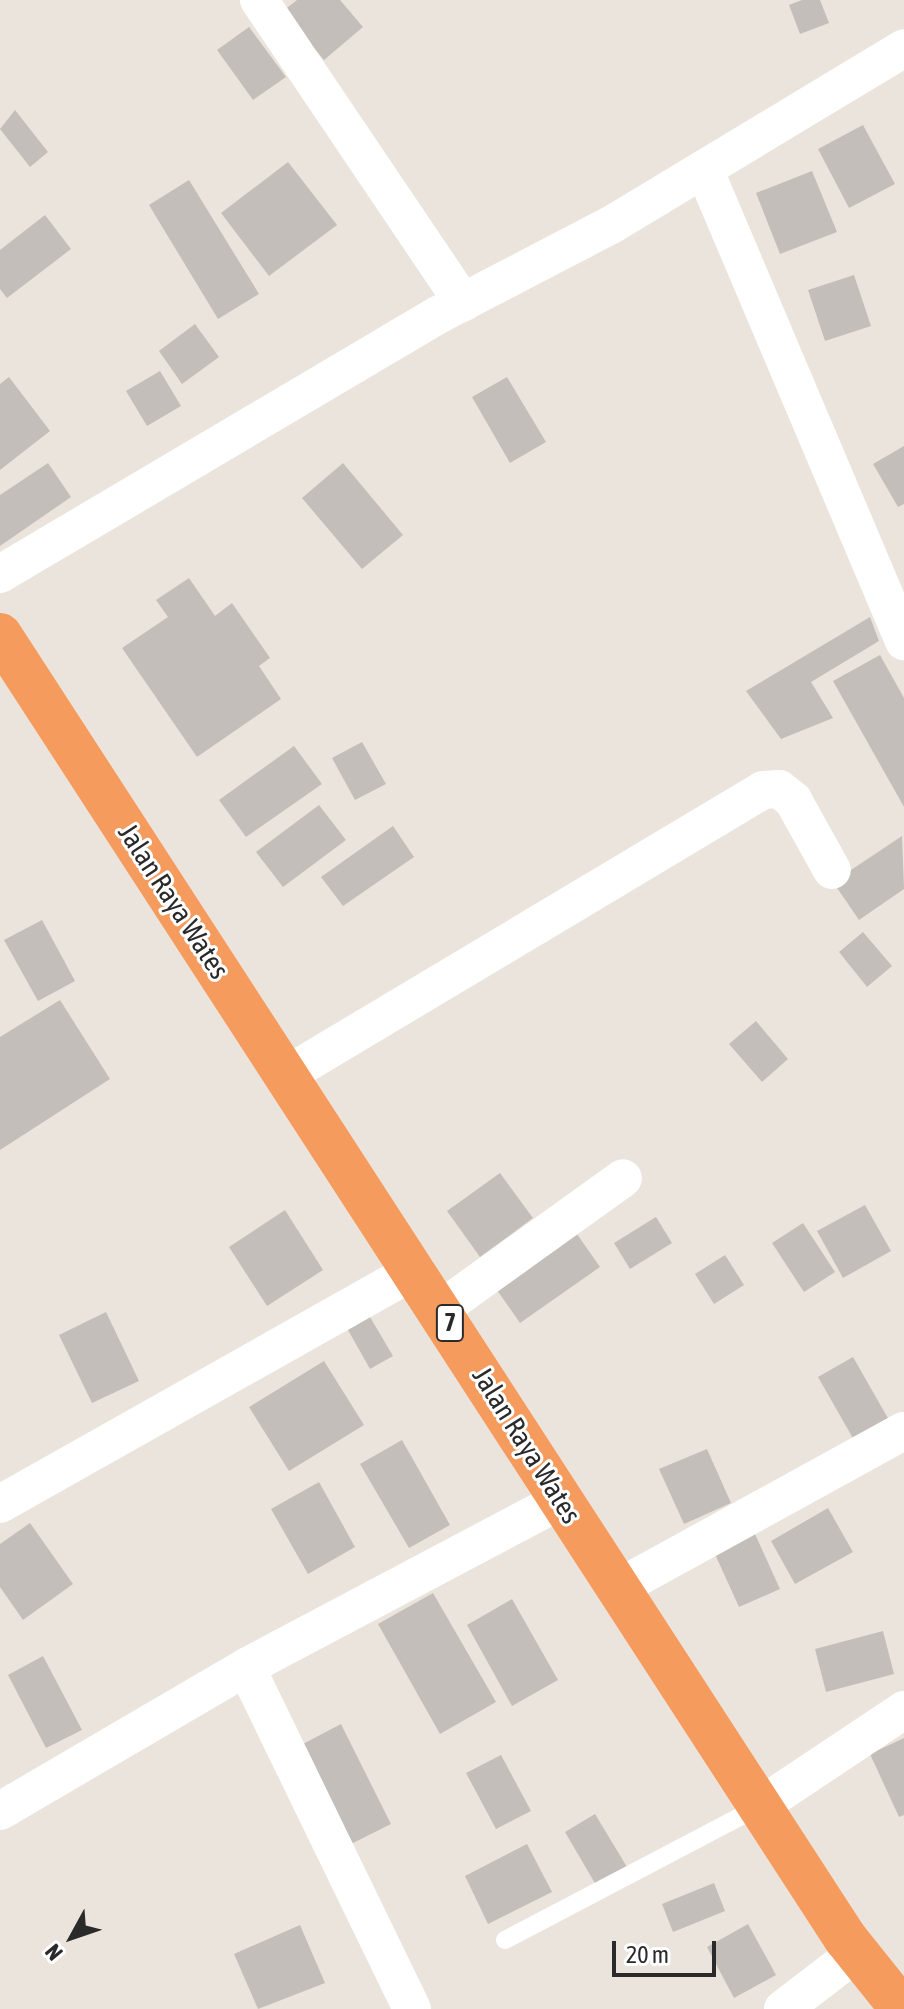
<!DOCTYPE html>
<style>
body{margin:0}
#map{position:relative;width:904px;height:2009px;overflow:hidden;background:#ebe4dc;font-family:"Asap Condensed",sans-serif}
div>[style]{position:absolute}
.building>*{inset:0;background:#c3beb9}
.lane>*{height:18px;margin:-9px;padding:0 9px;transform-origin:9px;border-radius:9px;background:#fff}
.street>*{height:38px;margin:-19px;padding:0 19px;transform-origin:19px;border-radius:19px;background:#fff}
.highway>*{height:44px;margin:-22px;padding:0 22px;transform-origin:22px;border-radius:22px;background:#f59b5d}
span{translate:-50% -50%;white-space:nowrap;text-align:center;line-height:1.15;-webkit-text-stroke:6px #fff;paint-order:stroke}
.shield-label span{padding:2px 6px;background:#fff;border:2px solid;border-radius:6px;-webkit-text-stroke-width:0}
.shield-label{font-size:26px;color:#2a2a2a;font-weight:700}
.street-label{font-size:28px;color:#2a2a2a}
.north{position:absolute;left:32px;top:1897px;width:80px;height:80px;-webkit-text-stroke:6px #fff;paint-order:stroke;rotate:230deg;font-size:22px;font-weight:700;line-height:32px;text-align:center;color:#2a2a2a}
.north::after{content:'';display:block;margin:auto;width:28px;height:36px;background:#2a2a2a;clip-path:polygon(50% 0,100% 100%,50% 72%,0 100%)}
.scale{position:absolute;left:612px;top:1941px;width:104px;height:36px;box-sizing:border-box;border:4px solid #2a2a2a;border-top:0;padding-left:10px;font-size:24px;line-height:28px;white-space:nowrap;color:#2a2a2a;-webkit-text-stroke:6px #fff;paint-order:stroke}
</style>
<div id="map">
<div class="building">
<div style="clip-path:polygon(297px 0,340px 0,363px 27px,324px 60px,283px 11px)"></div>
<div style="clip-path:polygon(802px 0,820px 0,829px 23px,800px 34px,789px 5px)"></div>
<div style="clip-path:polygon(249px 27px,286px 77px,253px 100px,217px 50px)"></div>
<div style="clip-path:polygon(15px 110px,48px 152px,30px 167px,0 129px)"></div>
<div style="clip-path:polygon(863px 125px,895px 184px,849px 208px,818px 149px)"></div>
<div style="clip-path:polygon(288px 162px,337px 225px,269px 276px,221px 213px)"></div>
<div style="clip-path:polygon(812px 171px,837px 232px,780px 254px,756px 193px)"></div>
<div style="clip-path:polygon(189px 180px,259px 294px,218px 319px,149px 205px)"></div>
<div style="clip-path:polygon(45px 215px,71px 249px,7px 298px,0 289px,0 250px)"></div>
<div style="clip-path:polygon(854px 275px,871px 326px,825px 341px,808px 290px)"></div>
<div style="clip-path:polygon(195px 324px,219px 357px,182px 384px,159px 351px)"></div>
<div style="clip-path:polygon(160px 371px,181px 406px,147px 426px,126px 391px)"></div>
<div style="clip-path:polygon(9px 377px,50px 431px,0 470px,0 384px)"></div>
<div style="clip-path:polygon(507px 377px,546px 442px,510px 463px,472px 397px)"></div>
<div style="clip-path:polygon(904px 446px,904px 504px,898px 507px,873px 464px)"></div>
<div style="clip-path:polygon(48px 463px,71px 497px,0 546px,0 495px)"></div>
<div style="clip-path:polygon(343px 463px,403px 535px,362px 569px,302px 498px)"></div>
<div style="clip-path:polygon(189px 578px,215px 616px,232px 603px,270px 658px,259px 666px,281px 699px,197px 757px,122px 648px,168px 617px,156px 600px)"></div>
<div style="clip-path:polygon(870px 617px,879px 641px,811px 682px,833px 718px,781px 739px,746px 691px)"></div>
<div style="clip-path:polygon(880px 655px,904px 698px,904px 807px,833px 681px)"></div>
<div style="clip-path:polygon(362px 742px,386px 784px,355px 800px,332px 758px)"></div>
<div style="clip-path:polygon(294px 746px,322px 784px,246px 837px,219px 800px)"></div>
<div style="clip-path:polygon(319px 805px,346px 840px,283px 887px,256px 852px)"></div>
<div style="clip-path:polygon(393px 826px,414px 857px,343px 906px,321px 877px)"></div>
<div style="clip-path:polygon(902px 836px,904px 889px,859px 920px,833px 882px)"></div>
<div style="clip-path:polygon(42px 920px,75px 981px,38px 1001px,4px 940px)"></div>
<div style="clip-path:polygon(863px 932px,892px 966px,867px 987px,839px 952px)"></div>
<div style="clip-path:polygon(60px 1000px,110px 1079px,0 1150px,0 1037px)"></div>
<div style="clip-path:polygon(756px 1021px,788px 1059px,762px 1082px,729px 1044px)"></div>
<div style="clip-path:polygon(500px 1173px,533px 1218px,480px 1257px,447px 1211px)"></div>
<div style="clip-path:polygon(865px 1205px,891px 1251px,843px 1278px,817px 1231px)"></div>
<div style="clip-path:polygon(285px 1210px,323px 1270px,267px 1306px,229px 1247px)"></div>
<div style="clip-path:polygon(656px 1217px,672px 1243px,630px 1269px,614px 1243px)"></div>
<div style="clip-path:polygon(803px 1223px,835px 1272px,804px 1292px,772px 1243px)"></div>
<div style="clip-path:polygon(570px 1224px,600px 1267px,520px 1323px,490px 1280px)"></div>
<div style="clip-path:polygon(725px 1255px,744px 1285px,714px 1304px,695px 1274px)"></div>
<div style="clip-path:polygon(106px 1312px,139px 1381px,92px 1403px,59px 1335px)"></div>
<div style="clip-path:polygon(370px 1317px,393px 1356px,370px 1369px,348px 1330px)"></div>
<div style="clip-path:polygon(853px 1357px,889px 1420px,854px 1440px,818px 1377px)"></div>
<div style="clip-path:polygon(324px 1361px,364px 1425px,289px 1471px,249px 1407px)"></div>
<div style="clip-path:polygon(402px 1440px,450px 1525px,409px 1548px,360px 1464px)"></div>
<div style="clip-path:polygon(707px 1449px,731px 1503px,684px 1524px,659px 1469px)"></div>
<div style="clip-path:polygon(319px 1482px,355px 1547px,308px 1574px,271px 1509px)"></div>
<div style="clip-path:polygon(828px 1508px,853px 1552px,795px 1584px,771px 1541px)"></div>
<div style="clip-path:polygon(30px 1523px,73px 1584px,23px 1620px,0 1587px,0 1544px)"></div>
<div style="clip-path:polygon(755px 1534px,780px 1589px,739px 1607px,714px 1552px)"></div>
<div style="clip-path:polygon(433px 1593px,496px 1702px,440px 1734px,378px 1624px)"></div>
<div style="clip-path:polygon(512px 1599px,558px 1680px,512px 1706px,467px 1625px)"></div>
<div style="clip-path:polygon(883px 1631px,894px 1674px,826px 1692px,815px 1649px)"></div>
<div style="clip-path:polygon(43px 1656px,82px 1730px,46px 1748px,8px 1675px)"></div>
<div style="clip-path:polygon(341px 1724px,391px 1824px,351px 1844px,301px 1745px)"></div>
<div style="clip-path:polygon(904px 1738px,904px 1815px,899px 1817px,870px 1754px)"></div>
<div style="clip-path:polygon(501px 1755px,531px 1811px,496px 1829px,466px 1773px)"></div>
<div style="clip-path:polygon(595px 1814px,627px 1867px,596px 1885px,565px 1832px)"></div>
<div style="clip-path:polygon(527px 1844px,552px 1892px,488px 1924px,465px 1876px)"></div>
<div style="clip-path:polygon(714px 1883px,725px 1911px,673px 1932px,662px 1904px)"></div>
<div style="clip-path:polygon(748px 1924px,776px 1975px,734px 1998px,707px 1947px)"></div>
<div style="clip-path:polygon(300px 1925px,325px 1983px,258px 2009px,234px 1954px)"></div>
</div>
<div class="lane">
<div style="left:505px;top:1940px;width:288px;rotate:-27.7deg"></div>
</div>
<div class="street">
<div style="left:259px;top:0;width:365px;rotate:56deg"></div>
<div style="left:704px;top:169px;width:513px;rotate:67.04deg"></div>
<div style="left:0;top:574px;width:509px;rotate:-30.6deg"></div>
<div style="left:438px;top:315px;width:195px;rotate:-27.5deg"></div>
<div style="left:611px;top:225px;width:342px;rotate:-31.1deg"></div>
<div style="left:288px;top:1074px;width:553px;rotate:-30.87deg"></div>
<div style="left:763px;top:790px;width:16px;rotate:-4deg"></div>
<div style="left:779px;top:789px;width:18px;rotate:38deg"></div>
<div style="left:793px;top:800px;width:80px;rotate:60.9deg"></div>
<div style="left:441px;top:1309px;width:224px;rotate:-35.7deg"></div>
<div style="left:0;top:1504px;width:477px;rotate:-29.4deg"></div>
<div style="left:618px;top:1588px;width:326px;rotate:-28.8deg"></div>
<div style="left:246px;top:1667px;width:380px;rotate:64.1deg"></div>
<div style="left:760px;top:1806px;width:173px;rotate:-33.7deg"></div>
<div style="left:0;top:1811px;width:285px;rotate:-30.3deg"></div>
<div style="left:246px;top:1667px;width:357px;rotate:-27.9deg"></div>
<div style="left:783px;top:2009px;width:92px;rotate:-37.5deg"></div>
</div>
<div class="highway">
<div style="left:0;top:635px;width:1554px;rotate:57.03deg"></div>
<div style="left:846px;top:1939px;width:90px;rotate:51.3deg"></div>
</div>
<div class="shield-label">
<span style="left:450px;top:1323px">7</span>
</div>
<div class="street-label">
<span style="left:174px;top:901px;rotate:57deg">Jalan Raya Wates</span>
<span style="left:527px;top:1445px;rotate:58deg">Jalan Raya Wates</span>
</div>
<div class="north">N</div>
<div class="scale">20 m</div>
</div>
